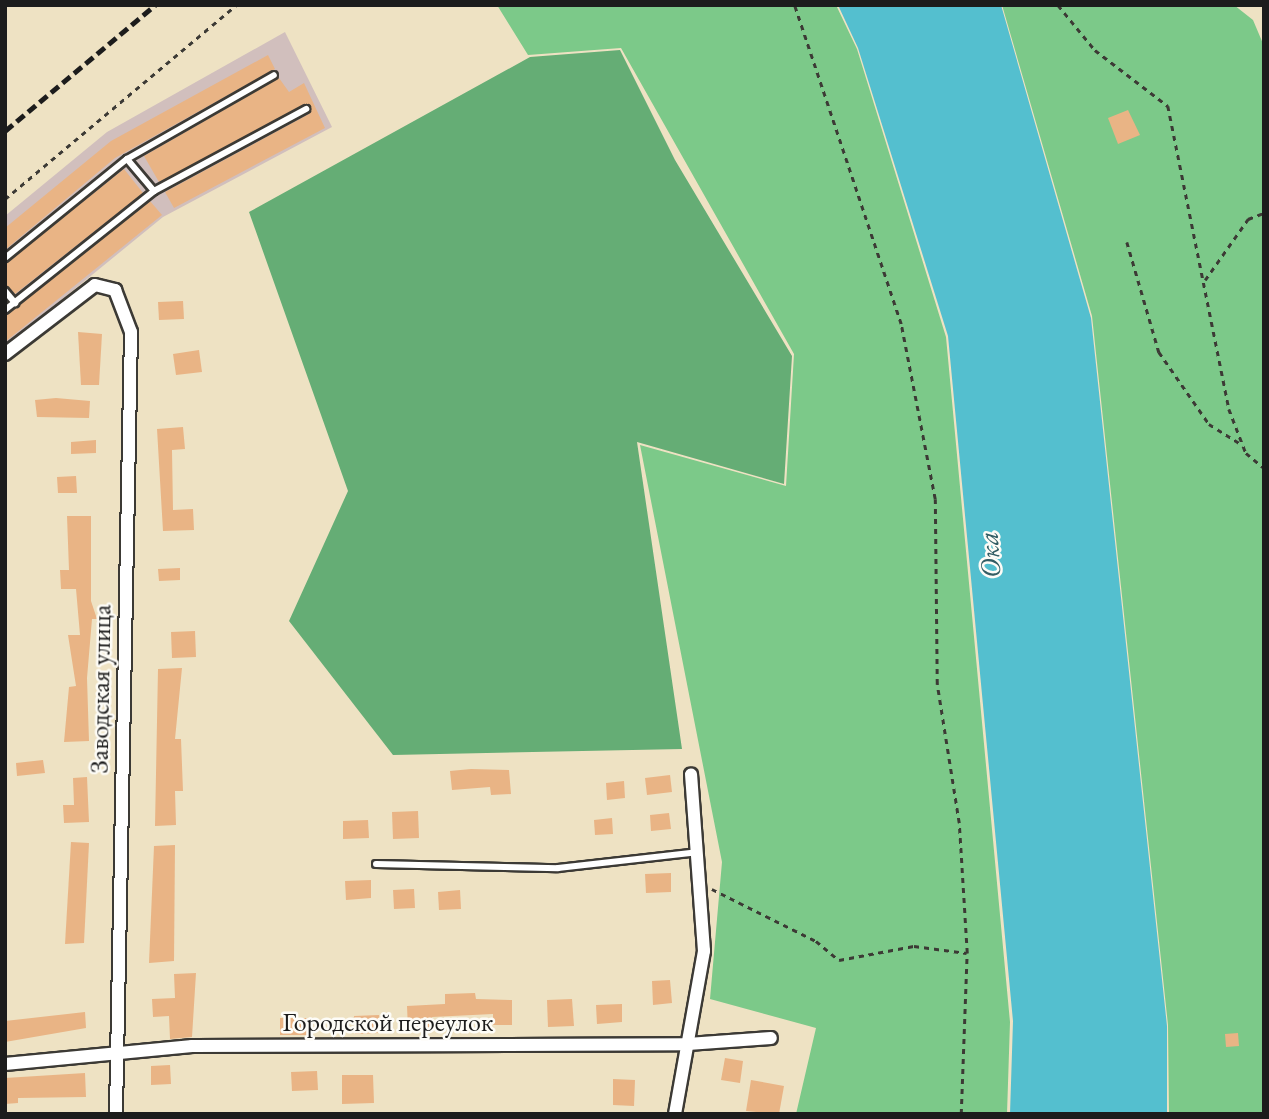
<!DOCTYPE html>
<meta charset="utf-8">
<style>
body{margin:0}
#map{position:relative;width:1269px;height:1119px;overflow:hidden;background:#eee2c3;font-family:"EB Garamond",serif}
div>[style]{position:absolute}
.industrial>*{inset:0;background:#d1bfbd}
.green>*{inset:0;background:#7cc989}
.forest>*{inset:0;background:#65ad75}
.water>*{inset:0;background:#54bfcf}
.building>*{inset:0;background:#e9b485}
.path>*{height:2.5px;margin-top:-1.25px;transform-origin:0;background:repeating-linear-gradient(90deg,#3c3a35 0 5px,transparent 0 10px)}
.roads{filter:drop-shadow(2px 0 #3c3a35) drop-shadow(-2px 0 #3c3a35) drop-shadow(0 2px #3c3a35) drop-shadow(0 -2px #3c3a35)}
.lane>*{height:6px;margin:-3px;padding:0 3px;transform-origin:3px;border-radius:3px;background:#fff}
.street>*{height:12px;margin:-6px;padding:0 6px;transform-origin:6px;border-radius:6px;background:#fff}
.rail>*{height:4.5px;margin-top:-2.25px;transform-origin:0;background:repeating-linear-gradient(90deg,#1c1c1c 0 10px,transparent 0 15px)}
span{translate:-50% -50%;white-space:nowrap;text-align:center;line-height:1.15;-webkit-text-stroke:5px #fdfcf7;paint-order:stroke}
.street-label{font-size:26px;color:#1c1c1c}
.water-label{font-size:28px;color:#325d64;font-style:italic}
.frame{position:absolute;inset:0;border:7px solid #1c1c1c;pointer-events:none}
</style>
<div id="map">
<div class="industrial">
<div style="clip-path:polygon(285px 32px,332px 127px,163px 217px,5px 346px,5px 216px,107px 132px)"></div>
</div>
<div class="green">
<div style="clip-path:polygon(497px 5px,836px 5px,857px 49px,946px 337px,1010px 1022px,1007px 1114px,796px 1114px,816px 1028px,710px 999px,722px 862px,640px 445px,786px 486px,794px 354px,621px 48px,528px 55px)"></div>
<div style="clip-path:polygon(1002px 5px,1234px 5px,1253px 20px,1264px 46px,1264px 1114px,1169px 1114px,1168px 1025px,1092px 316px)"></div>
</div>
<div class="forest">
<div style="clip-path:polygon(620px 50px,675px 160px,792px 356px,784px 484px,637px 442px,682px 749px,393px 755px,289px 621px,348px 491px,249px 212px,530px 57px)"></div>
</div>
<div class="water">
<div style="clip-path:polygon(838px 5px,1001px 5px,1091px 318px,1167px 1026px,1167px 1114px,1010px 1114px,1013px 1021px,948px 336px,858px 48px)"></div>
</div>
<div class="building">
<div style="clip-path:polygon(268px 55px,275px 69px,115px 158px,5px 250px,5px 228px,111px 141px)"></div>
<div style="clip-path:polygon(279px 78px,289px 92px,304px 83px,325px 128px,174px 208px,165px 192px,309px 114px,311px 106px,159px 182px,144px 156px)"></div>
<div style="clip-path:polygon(1128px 110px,1140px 135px,1118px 144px,1108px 118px)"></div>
<div style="clip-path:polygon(124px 169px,143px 193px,15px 294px,5px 285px,5px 264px)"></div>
<div style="clip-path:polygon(150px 201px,162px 215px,5px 342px,5px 316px)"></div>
<div style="clip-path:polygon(183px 301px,184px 319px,159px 320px,158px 302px)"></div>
<div style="clip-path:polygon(78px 332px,102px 334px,99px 385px,81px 385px)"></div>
<div style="clip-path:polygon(199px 350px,202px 372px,176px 375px,173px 354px)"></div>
<div style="clip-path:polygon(56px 398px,90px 401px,89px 418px,37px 417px,35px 400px)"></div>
<div style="clip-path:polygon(183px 427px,185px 449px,172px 450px,173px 510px,193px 509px,194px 530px,163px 531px,157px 429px)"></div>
<div style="clip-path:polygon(96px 440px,96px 453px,71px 454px,71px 442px)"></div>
<div style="clip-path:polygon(76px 476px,77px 493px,58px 493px,57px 477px)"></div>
<div style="clip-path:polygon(67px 516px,91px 516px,91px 601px,97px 619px,92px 619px,87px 678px,89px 741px,64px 742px,69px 687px,76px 686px,68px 635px,80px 635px,76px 589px,61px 589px,60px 570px,69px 570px)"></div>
<div style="clip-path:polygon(180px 568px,180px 580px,159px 581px,158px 569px)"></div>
<div style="clip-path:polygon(195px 631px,196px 657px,172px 658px,171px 632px)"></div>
<div style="clip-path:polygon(182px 668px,175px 739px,181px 739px,183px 791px,175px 791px,176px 825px,155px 826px,158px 669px)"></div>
<div style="clip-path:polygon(43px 760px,45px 773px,17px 776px,16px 763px)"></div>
<div style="clip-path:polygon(471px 769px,509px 770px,511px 794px,491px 795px,490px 787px,452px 790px,450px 771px)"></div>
<div style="clip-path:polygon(670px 775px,672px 792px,647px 795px,645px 778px)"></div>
<div style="clip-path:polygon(87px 777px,89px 822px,64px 823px,63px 805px,74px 805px,73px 778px)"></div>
<div style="clip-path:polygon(624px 781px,625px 798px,607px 800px,606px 783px)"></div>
<div style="clip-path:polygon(418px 811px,419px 838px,393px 839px,392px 812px)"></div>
<div style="clip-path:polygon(669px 813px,671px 829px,651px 831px,650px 815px)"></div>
<div style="clip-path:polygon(612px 818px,613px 834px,595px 835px,594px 820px)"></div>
<div style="clip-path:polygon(368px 820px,369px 838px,343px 839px,343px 821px)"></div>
<div style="clip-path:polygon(71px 842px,89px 843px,84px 943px,65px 944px)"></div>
<div style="clip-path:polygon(175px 845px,174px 961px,149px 963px,154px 846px)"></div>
<div style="clip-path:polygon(671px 873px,671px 892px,646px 893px,645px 874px)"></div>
<div style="clip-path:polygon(371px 880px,371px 898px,346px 900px,345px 881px)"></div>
<div style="clip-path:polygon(414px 889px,415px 908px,394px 909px,393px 890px)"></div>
<div style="clip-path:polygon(460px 890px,461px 909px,439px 910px,438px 892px)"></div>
<div style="clip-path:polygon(196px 973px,192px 1037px,170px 1039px,169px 1016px,153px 1017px,152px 999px,175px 998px,174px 974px)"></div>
<div style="clip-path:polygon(670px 980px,672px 1003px,653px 1005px,652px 981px)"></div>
<div style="clip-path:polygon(475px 993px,476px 999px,512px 1000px,512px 1025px,493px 1025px,493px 1014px,432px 1017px,433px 1028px,408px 1029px,407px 1006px,445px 1004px,445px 994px)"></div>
<div style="clip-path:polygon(572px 999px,574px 1026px,548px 1027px,547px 1000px)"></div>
<div style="clip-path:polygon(622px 1004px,622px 1022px,597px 1024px,596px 1005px)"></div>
<div style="clip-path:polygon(85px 1012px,86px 1028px,5px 1042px,5px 1021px)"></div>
<div style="clip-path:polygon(379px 1015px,380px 1033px,355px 1034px,354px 1016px)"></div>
<div style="clip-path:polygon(280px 1018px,307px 1018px,308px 1035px,280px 1035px)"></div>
<div style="clip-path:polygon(1238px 1033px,1239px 1046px,1226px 1047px,1225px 1034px)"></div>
<div style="clip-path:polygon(725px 1058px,743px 1061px,740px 1083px,721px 1080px)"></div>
<div style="clip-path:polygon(170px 1065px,171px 1084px,151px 1085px,151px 1066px)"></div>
<div style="clip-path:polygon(317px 1071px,318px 1090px,292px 1091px,291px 1072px)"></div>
<div style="clip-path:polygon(85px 1073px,86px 1097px,18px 1098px,18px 1103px,5px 1104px,5px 1078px)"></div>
<div style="clip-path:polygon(342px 1075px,373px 1075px,374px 1103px,342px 1104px)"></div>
<div style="clip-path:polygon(613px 1079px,635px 1080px,634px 1106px,613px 1105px)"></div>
<div style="clip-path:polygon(751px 1080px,784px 1086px,779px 1114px,746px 1111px)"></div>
</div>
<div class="path">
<div style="left:1058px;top:5px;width:58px;rotate:50.6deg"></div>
<div style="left:1095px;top:50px;width:92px;rotate:37.5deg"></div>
<div style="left:1168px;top:106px;width:309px;rotate:78.6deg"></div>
<div style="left:1229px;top:409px;width:47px;rotate:68.9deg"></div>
<div style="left:1246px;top:453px;width:23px;rotate:40deg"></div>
<div style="left:5px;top:199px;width:302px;rotate:-40deg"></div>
<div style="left:1127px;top:242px;width:115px;rotate:73.8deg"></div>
<div style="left:1159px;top:352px;width:88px;rotate:55.2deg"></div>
<div style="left:1209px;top:424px;width:40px;rotate:32deg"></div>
<div style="left:1205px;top:280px;width:75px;rotate:-54.8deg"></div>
<div style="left:1248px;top:219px;width:17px;rotate:-21deg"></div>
<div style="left:712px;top:889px;width:116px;rotate:26.6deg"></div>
<div style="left:816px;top:941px;width:30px;rotate:40deg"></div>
<div style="left:839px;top:960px;width:76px;rotate:-10.6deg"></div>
<div style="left:914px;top:946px;width:53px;rotate:7.5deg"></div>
<div style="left:967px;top:953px;width:130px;rotate:-93.5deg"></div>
<div style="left:959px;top:823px;width:141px;rotate:-99deg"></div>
<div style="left:937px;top:684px;width:185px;rotate:-90.6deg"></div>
<div style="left:935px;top:499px;width:178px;rotate:-101deg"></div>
<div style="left:901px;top:324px;width:336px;rotate:-108.5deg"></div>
<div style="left:961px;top:1114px;width:161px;rotate:-87.9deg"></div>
</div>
<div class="roads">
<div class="lane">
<div style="left:127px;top:159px;width:42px;rotate:49.8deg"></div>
<div style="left:5px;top:258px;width:157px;rotate:-39.1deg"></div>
<div style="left:127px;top:159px;width:169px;rotate:-29.7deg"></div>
<div style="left:5px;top:291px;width:16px;rotate:50deg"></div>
<div style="left:5px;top:310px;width:191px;rotate:-38.6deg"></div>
<div style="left:154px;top:191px;width:173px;rotate:-28.3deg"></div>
<div style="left:376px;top:864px;width:182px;rotate:1.3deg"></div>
<div style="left:558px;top:868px;width:142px;rotate:-6.5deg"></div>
</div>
<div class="street">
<div style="left:5px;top:354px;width:113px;rotate:-37.5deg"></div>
<div style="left:95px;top:285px;width:21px;rotate:14deg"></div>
<div style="left:115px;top:290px;width:45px;rotate:69.1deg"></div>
<div style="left:131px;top:332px;width:782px;rotate:91.1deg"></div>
<div style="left:5px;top:1064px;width:188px;rotate:-5.5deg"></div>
<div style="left:192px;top:1046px;width:496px;rotate:-0.2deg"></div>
<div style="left:688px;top:1044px;width:83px;rotate:-4.1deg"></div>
<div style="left:675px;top:1114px;width:166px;rotate:-79.9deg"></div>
<div style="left:704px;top:951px;width:177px;rotate:-94.2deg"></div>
</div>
</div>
<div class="rail">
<div style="left:5px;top:131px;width:196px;rotate:-40deg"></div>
</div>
<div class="street-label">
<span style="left:101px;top:689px;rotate:-89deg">Заводская улица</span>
<span style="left:388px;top:1023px">Городской переулок</span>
</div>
<div class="water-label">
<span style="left:989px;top:555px;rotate:-94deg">Ока</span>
</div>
<div class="frame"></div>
</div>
